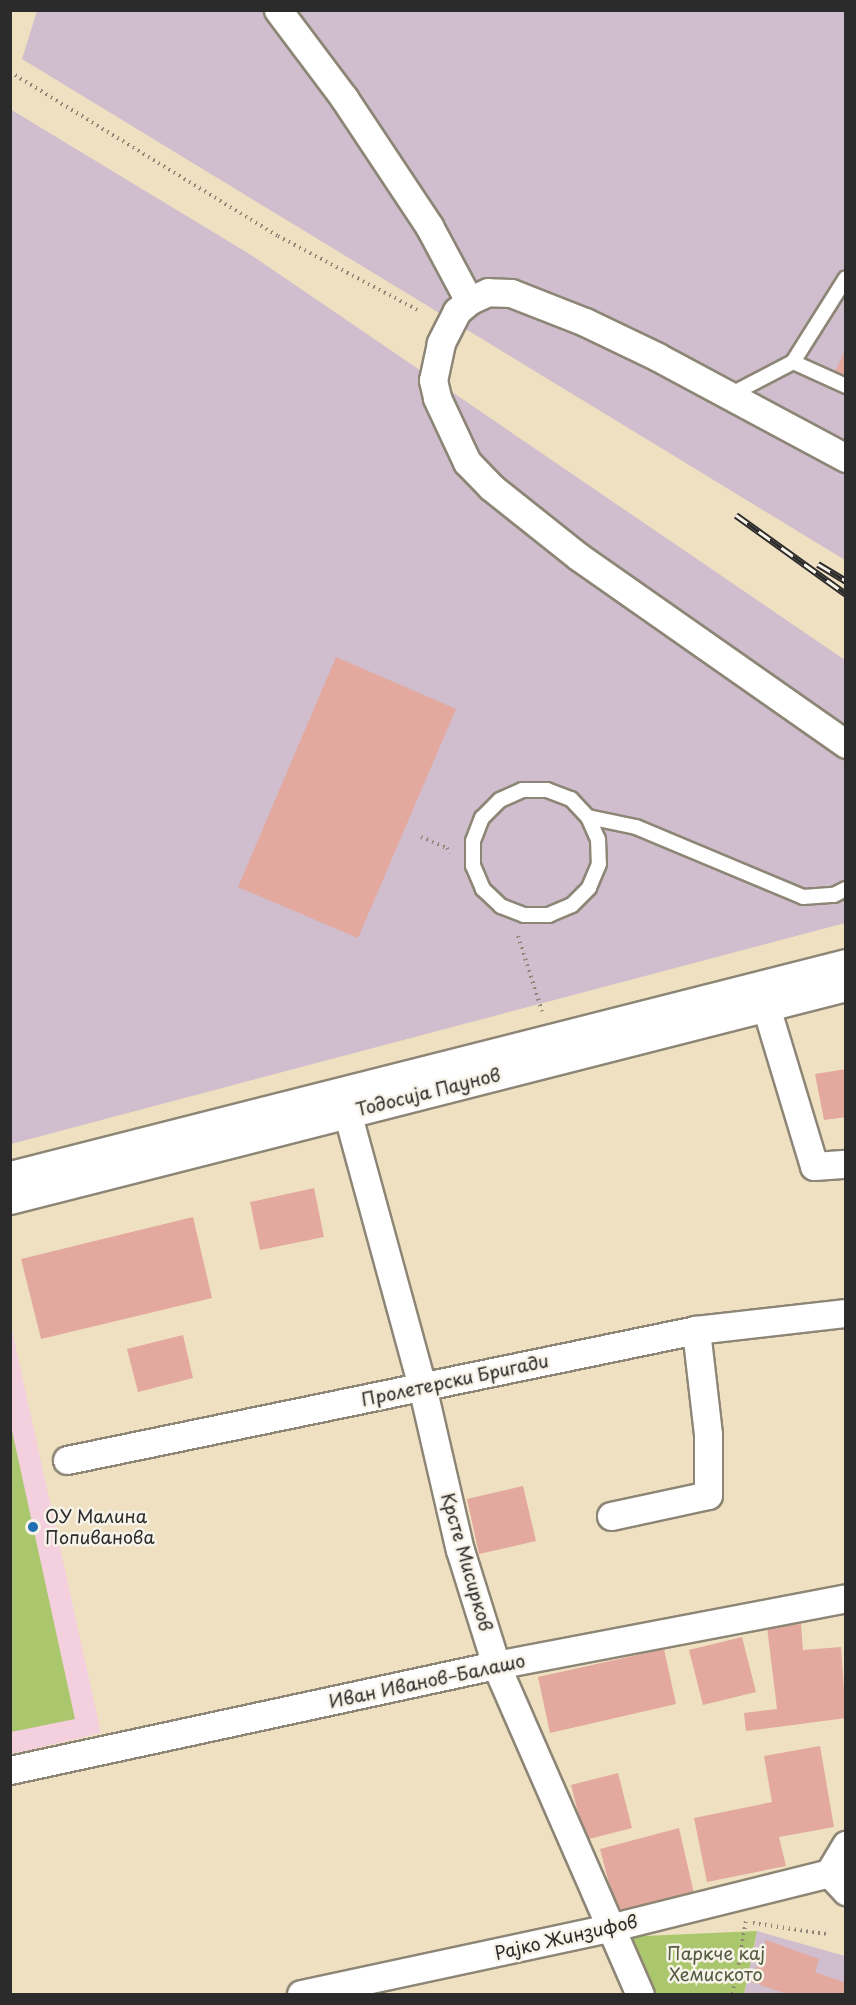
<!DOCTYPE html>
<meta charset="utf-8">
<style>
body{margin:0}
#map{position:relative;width:856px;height:2005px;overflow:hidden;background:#efe0c1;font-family:"Playpen Sans",sans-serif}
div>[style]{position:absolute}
.built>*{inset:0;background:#f4cfdd}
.industrial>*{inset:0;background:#d0bdcd}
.green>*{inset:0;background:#abc76d}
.building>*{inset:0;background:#e3a99e}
.path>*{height:4px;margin-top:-2px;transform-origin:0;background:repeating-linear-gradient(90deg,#8d8676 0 1.5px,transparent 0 6px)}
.roads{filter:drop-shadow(2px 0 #8d8676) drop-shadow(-2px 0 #8d8676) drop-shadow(0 2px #8d8676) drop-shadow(0 -2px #8d8676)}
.lane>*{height:14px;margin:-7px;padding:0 7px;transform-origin:7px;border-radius:7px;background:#fff}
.street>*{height:27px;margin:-13.5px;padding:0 13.5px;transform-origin:13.5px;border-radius:13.5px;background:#fff}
.rail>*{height:7px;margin-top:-3.5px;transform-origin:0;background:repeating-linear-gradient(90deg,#f7f3e8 0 14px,#2b2b2b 0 28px);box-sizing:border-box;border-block:2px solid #2b2b2b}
.dots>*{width:16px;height:16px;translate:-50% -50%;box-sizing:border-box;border:3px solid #f7f3e8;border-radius:50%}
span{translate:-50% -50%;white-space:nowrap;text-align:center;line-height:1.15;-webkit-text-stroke:5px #f7f3e8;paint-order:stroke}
.street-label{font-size:18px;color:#2b2b2b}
.poi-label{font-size:18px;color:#2b2b2b}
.left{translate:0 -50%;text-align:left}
.park-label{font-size:18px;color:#515a3f}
.frame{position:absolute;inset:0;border:12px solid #2b2b2b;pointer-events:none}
</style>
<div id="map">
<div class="built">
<div style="clip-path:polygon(10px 1321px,101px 1733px,11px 1754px,10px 1754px)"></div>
</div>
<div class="industrial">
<div style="clip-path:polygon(37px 11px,845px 11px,845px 560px,22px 59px)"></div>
<div style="clip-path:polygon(10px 109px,251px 255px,845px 660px,845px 923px,11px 1144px)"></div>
<div style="clip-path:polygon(757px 1931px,845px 1956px,845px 1994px,744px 1994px)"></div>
</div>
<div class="green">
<div style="clip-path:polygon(11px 1426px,75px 1719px,11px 1732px,10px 1732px)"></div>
<div style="clip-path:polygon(757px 1931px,744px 1994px,648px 1994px,622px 1937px)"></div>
</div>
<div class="building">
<div style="clip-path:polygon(846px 348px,846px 376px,835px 372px)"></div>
<div style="clip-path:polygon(336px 657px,456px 709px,358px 938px,238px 887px)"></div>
<div style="clip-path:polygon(846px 1069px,846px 1117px,824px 1120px,815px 1074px)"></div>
<div style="clip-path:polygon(314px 1188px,324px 1237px,260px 1250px,250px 1202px)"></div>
<div style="clip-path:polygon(193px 1217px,212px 1298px,41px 1339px,21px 1259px)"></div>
<div style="clip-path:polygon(183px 1335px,193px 1378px,138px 1392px,127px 1349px)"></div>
<div style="clip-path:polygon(523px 1486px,536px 1541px,479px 1554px,467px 1499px)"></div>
<div style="clip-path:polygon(801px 1624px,803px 1650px,841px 1647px,846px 1718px,746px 1731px,744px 1713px,777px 1709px,767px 1627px)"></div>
<div style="clip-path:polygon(742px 1637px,756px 1692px,703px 1705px,689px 1650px)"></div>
<div style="clip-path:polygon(664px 1649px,676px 1704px,550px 1733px,538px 1677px)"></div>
<div style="clip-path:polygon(820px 1746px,834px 1827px,779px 1837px,786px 1866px,707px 1882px,694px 1818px,772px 1802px,764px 1756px)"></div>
<div style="clip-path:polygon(618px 1773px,632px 1828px,585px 1840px,571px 1785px)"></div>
<div style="clip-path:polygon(679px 1828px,695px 1898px,618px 1918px,600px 1849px)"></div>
<div style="clip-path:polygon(766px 1940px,819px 1959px,815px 1972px,846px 1983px,846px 1994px,787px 1994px,751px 1982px)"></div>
</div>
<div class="path">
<div style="left:10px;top:72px;width:314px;rotate:31.5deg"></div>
<div style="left:278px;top:236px;width:158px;rotate:27.9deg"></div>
<div style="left:421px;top:837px;width:28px;rotate:23deg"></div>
<div style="left:447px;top:848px;width:6px;rotate:59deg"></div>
<div style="left:518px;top:936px;width:79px;rotate:72.3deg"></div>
<div style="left:753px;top:1923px;width:74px;rotate:8.6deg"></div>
<div style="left:733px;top:1994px;width:74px;rotate:-79.9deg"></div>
</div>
<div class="roads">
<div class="lane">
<div style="left:793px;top:362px;width:58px;rotate:24.4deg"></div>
<div style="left:728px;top:396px;width:73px;rotate:-27.6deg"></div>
<div style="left:793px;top:362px;width:99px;rotate:-57.8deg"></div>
<div style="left:588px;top:817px;width:24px;rotate:66deg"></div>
<div style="left:598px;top:839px;width:25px;rotate:88deg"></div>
<div style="left:599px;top:864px;width:26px;rotate:113deg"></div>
<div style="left:589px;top:888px;width:24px;rotate:135deg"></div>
<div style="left:572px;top:905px;width:25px;rotate:157deg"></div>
<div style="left:549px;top:915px;width:25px;rotate:180deg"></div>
<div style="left:524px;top:915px;width:25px;rotate:-159deg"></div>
<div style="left:501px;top:906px;width:25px;rotate:-137deg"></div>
<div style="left:483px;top:889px;width:25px;rotate:-113deg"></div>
<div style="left:473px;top:866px;width:25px;rotate:-90deg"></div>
<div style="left:473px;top:841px;width:25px;rotate:-69deg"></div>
<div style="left:482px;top:818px;width:25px;rotate:-45deg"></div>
<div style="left:500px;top:800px;width:24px;rotate:-24deg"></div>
<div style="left:522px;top:790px;width:25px"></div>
<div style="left:547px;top:790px;width:26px;rotate:21deg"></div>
<div style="left:571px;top:799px;width:25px;rotate:47deg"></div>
<div style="left:588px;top:817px;width:49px;rotate:11.8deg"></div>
<div style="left:636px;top:827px;width:181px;rotate:22.7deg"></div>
<div style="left:803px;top:897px;width:31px;rotate:-4deg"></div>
<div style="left:834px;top:895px;width:13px;rotate:-27deg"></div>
</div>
<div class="street">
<div style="left:278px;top:10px;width:110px;rotate:53.1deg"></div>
<div style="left:344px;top:98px;width:154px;rotate:56.4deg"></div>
<div style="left:429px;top:226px;width:85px;rotate:61.9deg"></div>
<div style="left:846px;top:458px;width:213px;rotate:-151.8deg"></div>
<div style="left:658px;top:357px;width:81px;rotate:-154.4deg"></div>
<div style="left:585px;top:322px;width:79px;rotate:-158.6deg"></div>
<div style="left:511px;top:293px;width:23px;rotate:-178deg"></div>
<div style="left:488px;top:292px;width:21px;rotate:155deg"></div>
<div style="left:469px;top:301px;width:16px;rotate:140deg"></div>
<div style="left:457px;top:311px;width:36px;rotate:117deg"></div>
<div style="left:441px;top:343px;width:38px;rotate:102deg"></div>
<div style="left:433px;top:380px;width:18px;rotate:77deg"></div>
<div style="left:437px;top:398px;width:71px;rotate:64.9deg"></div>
<div style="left:467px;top:462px;width:35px;rotate:46deg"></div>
<div style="left:491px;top:487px;width:112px;rotate:38.5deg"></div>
<div style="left:579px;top:557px;width:326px;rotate:35deg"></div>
<div style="left:766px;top:1007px;width:166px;rotate:73.2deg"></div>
<div style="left:814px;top:1166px;width:32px;rotate:-4deg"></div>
<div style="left:347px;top:1112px;width:284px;rotate:74.7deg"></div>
<div style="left:422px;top:1386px;width:168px;rotate:77deg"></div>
<div style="left:460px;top:1550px;width:121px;rotate:72.6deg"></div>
<div style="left:496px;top:1665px;width:359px;rotate:66.4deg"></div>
<div style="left:10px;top:1175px;width:862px;rotate:-14.23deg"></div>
<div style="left:10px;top:1200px;width:863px;rotate:-14.29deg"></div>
<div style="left:67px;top:1460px;width:642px;rotate:-11.68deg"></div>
<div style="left:696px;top:1330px;width:151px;rotate:-6.5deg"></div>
<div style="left:611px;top:1516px;width:99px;rotate:-12.2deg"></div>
<div style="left:708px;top:1495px;width:61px;rotate:-90deg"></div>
<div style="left:708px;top:1434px;width:105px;rotate:-96.6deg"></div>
<div style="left:10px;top:1770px;width:497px;rotate:-12.2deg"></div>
<div style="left:496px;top:1665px;width:356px;rotate:-10.8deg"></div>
<div style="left:829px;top:1873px;width:25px;rotate:47deg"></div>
<div style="left:301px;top:1994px;width:315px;rotate:-12.1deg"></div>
<div style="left:609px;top:1928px;width:227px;rotate:-14deg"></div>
<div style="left:829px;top:1873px;width:33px;rotate:-59deg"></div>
</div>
</div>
<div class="rail">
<div style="left:736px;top:515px;width:135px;rotate:35.7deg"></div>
<div style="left:818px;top:564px;width:33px;rotate:31deg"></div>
</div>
<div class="dots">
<div style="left:33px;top:1527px;background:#1f6fb2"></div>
</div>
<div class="street-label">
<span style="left:428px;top:1092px;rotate:-14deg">Тодосија Паунов</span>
<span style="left:455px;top:1380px;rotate:-12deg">Пролетерски Бригади</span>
<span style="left:467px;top:1562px;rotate:74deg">Крсте Мисирков</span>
<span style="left:427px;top:1681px;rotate:-12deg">Иван Иванов–Балашо</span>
<span style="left:566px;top:1937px;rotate:-13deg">Рајко Жинзифов</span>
</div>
<div class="poi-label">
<span class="left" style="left:45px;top:1527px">ОУ Малина<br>Попиванова</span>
</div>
<div class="park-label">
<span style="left:716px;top:1964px">Паркче кај<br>Хемиското</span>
</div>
<div class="frame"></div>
</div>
